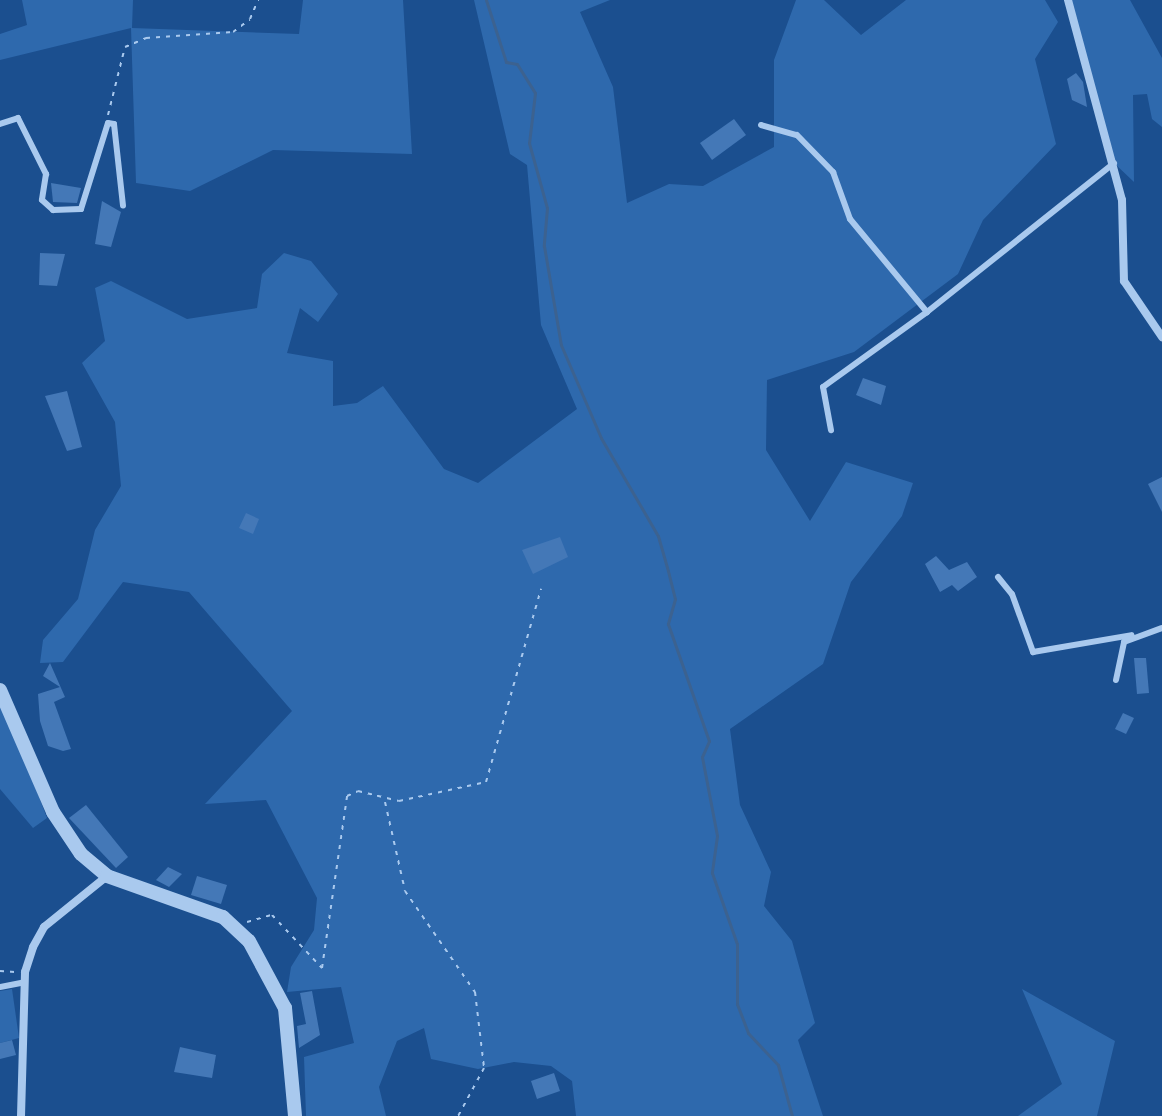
<!DOCTYPE html>
<style>
body{margin:0}
#map{position:relative;width:1162px;height:1116px;overflow:hidden;background:#1b4f8f;font-family:"IBM Plex Sans",sans-serif}
div>[style]{position:absolute}
.green>*{inset:0;background:#2e69ad}
.stream>*{height:3px;margin:-1.5px;padding:0 1.5px;transform-origin:1.5px;border-radius:1.5px;background:#3c6290}
.building>*{inset:0;background:#4478b7}
.path>*{height:2px;margin-top:-1px;transform-origin:0;background:repeating-linear-gradient(90deg,#a9c9ee 0 4px,transparent 0 10px)}
.service>*{height:6px;margin:-3px;padding:0 3px;transform-origin:3px;border-radius:3px;background:#a9c9ee}
.minor>*{height:8px;margin:-4px;padding:0 4px;transform-origin:4px;border-radius:4px;background:#a9c9ee}
.tertiary>*{height:14px;margin:-7px;padding:0 7px;transform-origin:7px;border-radius:7px;background:#a9c9ee}
span{translate:-50% -50%;white-space:nowrap;text-align:center;line-height:1.15;-webkit-text-stroke:6px #1b4f8f;paint-order:stroke}
</style>
<div id="map">
<div class="green">
<div style="clip-path:polygon(22px 0,133px 0,132px 28px,299px 34px,303px 0,403px 0,412px 154px,273px 150px,190px 191px,136px 183px,131px 28px,0 60px,0 34px,27px 25px)"></div>
<div style="clip-path:polygon(474px 0,610px 0,580px 12px,613px 87px,627px 203px,669px 184px,703px 186px,774px 147px,774px 60px,796px 0,824px 0,861px 35px,906px 0,1045px 0,1058px 22px,1035px 59px,1056px 144px,983px 220px,958px 274px,854px 352px,767px 380px,766px 450px,810px 521px,846px 462px,913px 483px,902px 516px,851px 582px,823px 664px,730px 729px,740px 805px,771px 872px,764px 906px,792px 941px,815px 1023px,798px 1040px,823px 1116px,576px 1116px,572px 1081px,551px 1066px,514px 1062px,478px 1069px,431px 1059px,424px 1028px,397px 1041px,379px 1087px,386px 1116px,306px 1116px,304px 1057px,354px 1043px,341px 987px,287px 992px,291px 967px,314px 930px,317px 898px,266px 800px,205px 804px,292px 711px,189px 592px,123px 582px,63px 662px,40px 663px,43px 640px,78px 599px,95px 530px,121px 486px,115px 422px,82px 363px,105px 341px,95px 288px,111px 281px,187px 319px,257px 308px,262px 274px,284px 253px,311px 261px,338px 294px,318px 322px,300px 308px,287px 353px,333px 361px,333px 406px,357px 403px,383px 386px,444px 469px,478px 483px,577px 409px,541px 325px,527px 165px,510px 154px)"></div>
<div style="clip-path:polygon(1067px 0,1130px 0,1162px 58px,1162px 127px,1152px 119px,1147px 94px,1133px 95px,1134px 182px,1114px 163px)"></div>
<div style="clip-path:polygon(0 694px,47px 818px,33px 828px,0 789px)"></div>
<div style="clip-path:polygon(12px 989px,19px 1038px,0 1043px,0 991px)"></div>
<div style="clip-path:polygon(1022px 989px,1115px 1041px,1097px 1116px,1018px 1116px,1062px 1084px)"></div>
</div>
<div class="stream">
<div style="left:486px;top:0;width:65px;rotate:72.1deg"></div>
<div style="left:506px;top:62px;width:11px;rotate:10deg"></div>
<div style="left:517px;top:64px;width:34px;rotate:58deg"></div>
<div style="left:535px;top:93px;width:50px;rotate:96.8deg"></div>
<div style="left:529px;top:143px;width:67px;rotate:74.5deg"></div>
<div style="left:547px;top:208px;width:38px;rotate:95deg"></div>
<div style="left:544px;top:246px;width:100px;rotate:80.3deg"></div>
<div style="left:561px;top:345px;width:101px;rotate:66.7deg"></div>
<div style="left:601px;top:438px;width:113px;rotate:59.8deg"></div>
<div style="left:658px;top:536px;width:36px;rotate:74deg"></div>
<div style="left:668px;top:571px;width:29px;rotate:76deg"></div>
<div style="left:675px;top:599px;width:26px;rotate:106deg"></div>
<div style="left:668px;top:624px;width:124px;rotate:70.7deg"></div>
<div style="left:709px;top:741px;width:17px;rotate:114deg"></div>
<div style="left:702px;top:757px;width:80px;rotate:79.2deg"></div>
<div style="left:717px;top:836px;width:37px;rotate:98deg"></div>
<div style="left:712px;top:873px;width:75px;rotate:70.6deg"></div>
<div style="left:737px;top:944px;width:60px;rotate:90deg"></div>
<div style="left:737px;top:1004px;width:31px;rotate:69deg"></div>
<div style="left:748px;top:1033px;width:44px;rotate:46.8deg"></div>
<div style="left:778px;top:1065px;width:53px;rotate:74.6deg"></div>
</div>
<div class="building">
<div style="clip-path:polygon(1076px 73px,1083px 82px,1087px 107px,1072px 100px,1067px 79px)"></div>
<div style="clip-path:polygon(734px 119px,746px 135px,712px 160px,700px 143px)"></div>
<div style="clip-path:polygon(51px 183px,81px 188px,77px 203px,53px 202px)"></div>
<div style="clip-path:polygon(102px 201px,121px 212px,111px 247px,95px 244px)"></div>
<div style="clip-path:polygon(40px 253px,65px 254px,57px 286px,39px 285px)"></div>
<div style="clip-path:polygon(863px 378px,886px 386px,881px 405px,856px 395px)"></div>
<div style="clip-path:polygon(67px 391px,82px 447px,67px 451px,45px 396px)"></div>
<div style="clip-path:polygon(1162px 477px,1162px 512px,1148px 484px)"></div>
<div style="clip-path:polygon(246px 513px,259px 519px,253px 534px,239px 528px)"></div>
<div style="clip-path:polygon(560px 537px,568px 557px,533px 574px,522px 550px)"></div>
<div style="clip-path:polygon(936px 556px,949px 570px,967px 562px,977px 577px,958px 591px,952px 585px,940px 592px,925px 564px)"></div>
<div style="clip-path:polygon(1134px 658px,1146px 658px,1149px 693px,1137px 694px)"></div>
<div style="clip-path:polygon(50px 663px,65px 697px,54px 702px,71px 749px,63px 751px,48px 746px,40px 721px,38px 694px,60px 687px,43px 676px)"></div>
<div style="clip-path:polygon(1123px 713px,1134px 718px,1126px 734px,1115px 729px)"></div>
<div style="clip-path:polygon(86px 805px,128px 857px,116px 868px,69px 818px)"></div>
<div style="clip-path:polygon(168px 867px,182px 874px,169px 887px,156px 880px)"></div>
<div style="clip-path:polygon(197px 876px,227px 885px,221px 904px,191px 895px)"></div>
<div style="clip-path:polygon(312px 991px,320px 1035px,299px 1048px,297px 1026px,306px 1024px,300px 993px)"></div>
<div style="clip-path:polygon(12px 1040px,16px 1055px,0 1059px,0 1043px)"></div>
<div style="clip-path:polygon(180px 1047px,216px 1055px,212px 1078px,174px 1072px)"></div>
<div style="clip-path:polygon(554px 1073px,560px 1091px,537px 1099px,531px 1081px)"></div>
</div>
<div class="path">
<div style="left:108px;top:115px;width:70px;rotate:-76deg"></div>
<div style="left:125px;top:47px;width:23px;rotate:-23deg"></div>
<div style="left:146px;top:38px;width:87px;rotate:-3.9deg"></div>
<div style="left:233px;top:32px;width:21px;rotate:-37deg"></div>
<div style="left:250px;top:19px;width:21px;rotate:-67deg"></div>
<div style="left:385px;top:802px;width:91px;rotate:77.3deg"></div>
<div style="left:405px;top:891px;width:123px;rotate:55.3deg"></div>
<div style="left:475px;top:992px;width:77px;rotate:83.2deg"></div>
<div style="left:484px;top:1068px;width:55px;rotate:118.4deg"></div>
<div style="left:247px;top:922px;width:26px;rotate:-16deg"></div>
<div style="left:272px;top:915px;width:73px;rotate:46.7deg"></div>
<div style="left:322px;top:968px;width:174px;rotate:-81.7deg"></div>
<div style="left:347px;top:796px;width:12px;rotate:-24deg"></div>
<div style="left:358px;top:791px;width:42px;rotate:13.7deg"></div>
<div style="left:399px;top:801px;width:89px;rotate:-12.3deg"></div>
<div style="left:486px;top:782px;width:201px;rotate:-74.1deg"></div>
<div style="left:0;top:971px;width:15px;rotate:4deg"></div>
</div>
<div class="service">
<div style="left:0;top:124px;width:19px;rotate:-18deg"></div>
<div style="left:18px;top:118px;width:63px;rotate:63.4deg"></div>
<div style="left:46px;top:174px;width:26px;rotate:99deg"></div>
<div style="left:42px;top:200px;width:15px;rotate:42deg"></div>
<div style="left:53px;top:210px;width:28px;rotate:-2deg"></div>
<div style="left:81px;top:209px;width:90px;rotate:-72.6deg"></div>
<div style="left:108px;top:123px;width:6px;rotate:9deg"></div>
<div style="left:114px;top:124px;width:82px;rotate:83.7deg"></div>
<div style="left:761px;top:125px;width:37px;rotate:16deg"></div>
<div style="left:797px;top:135px;width:52px;rotate:45.8deg"></div>
<div style="left:833px;top:172px;width:50px;rotate:70.1deg"></div>
<div style="left:850px;top:219px;width:121px;rotate:50.4deg"></div>
<div style="left:927px;top:312px;width:128px;rotate:144.2deg"></div>
<div style="left:823px;top:387px;width:44px;rotate:79.5deg"></div>
<div style="left:927px;top:312px;width:239px;rotate:-38.5deg"></div>
<div style="left:998px;top:577px;width:22px;rotate:51deg"></div>
<div style="left:1012px;top:594px;width:62px;rotate:70.1deg"></div>
<div style="left:1033px;top:652px;width:100px;rotate:-9.7deg"></div>
<div style="left:1116px;top:680px;width:39px;rotate:-78deg"></div>
<div style="left:1124px;top:642px;width:40px;rotate:-20.2deg"></div>
<div style="left:0;top:987px;width:25px;rotate:-11deg"></div>
</div>
<div class="minor">
<div style="left:1068px;top:0;width:207px;rotate:74.9deg"></div>
<div style="left:1122px;top:200px;width:81px;rotate:88.6deg"></div>
<div style="left:1124px;top:281px;width:68px;rotate:55.8deg"></div>
<div style="left:21px;top:1116px;width:144px;rotate:-88.4deg"></div>
<div style="left:25px;top:972px;width:26px;rotate:-72deg"></div>
<div style="left:33px;top:947px;width:23px;rotate:-61deg"></div>
<div style="left:44px;top:927px;width:81px;rotate:-39deg"></div>
</div>
<div class="tertiary">
<div style="left:0;top:690px;width:133px;rotate:66.5deg"></div>
<div style="left:53px;top:812px;width:50px;rotate:56.3deg"></div>
<div style="left:81px;top:854px;width:34px;rotate:40deg"></div>
<div style="left:107px;top:876px;width:123px;rotate:19.5deg"></div>
<div style="left:223px;top:917px;width:35px;rotate:43deg"></div>
<div style="left:249px;top:941px;width:76px;rotate:61.8deg"></div>
<div style="left:285px;top:1008px;width:108px;rotate:84.7deg"></div>
</div>
</div>
